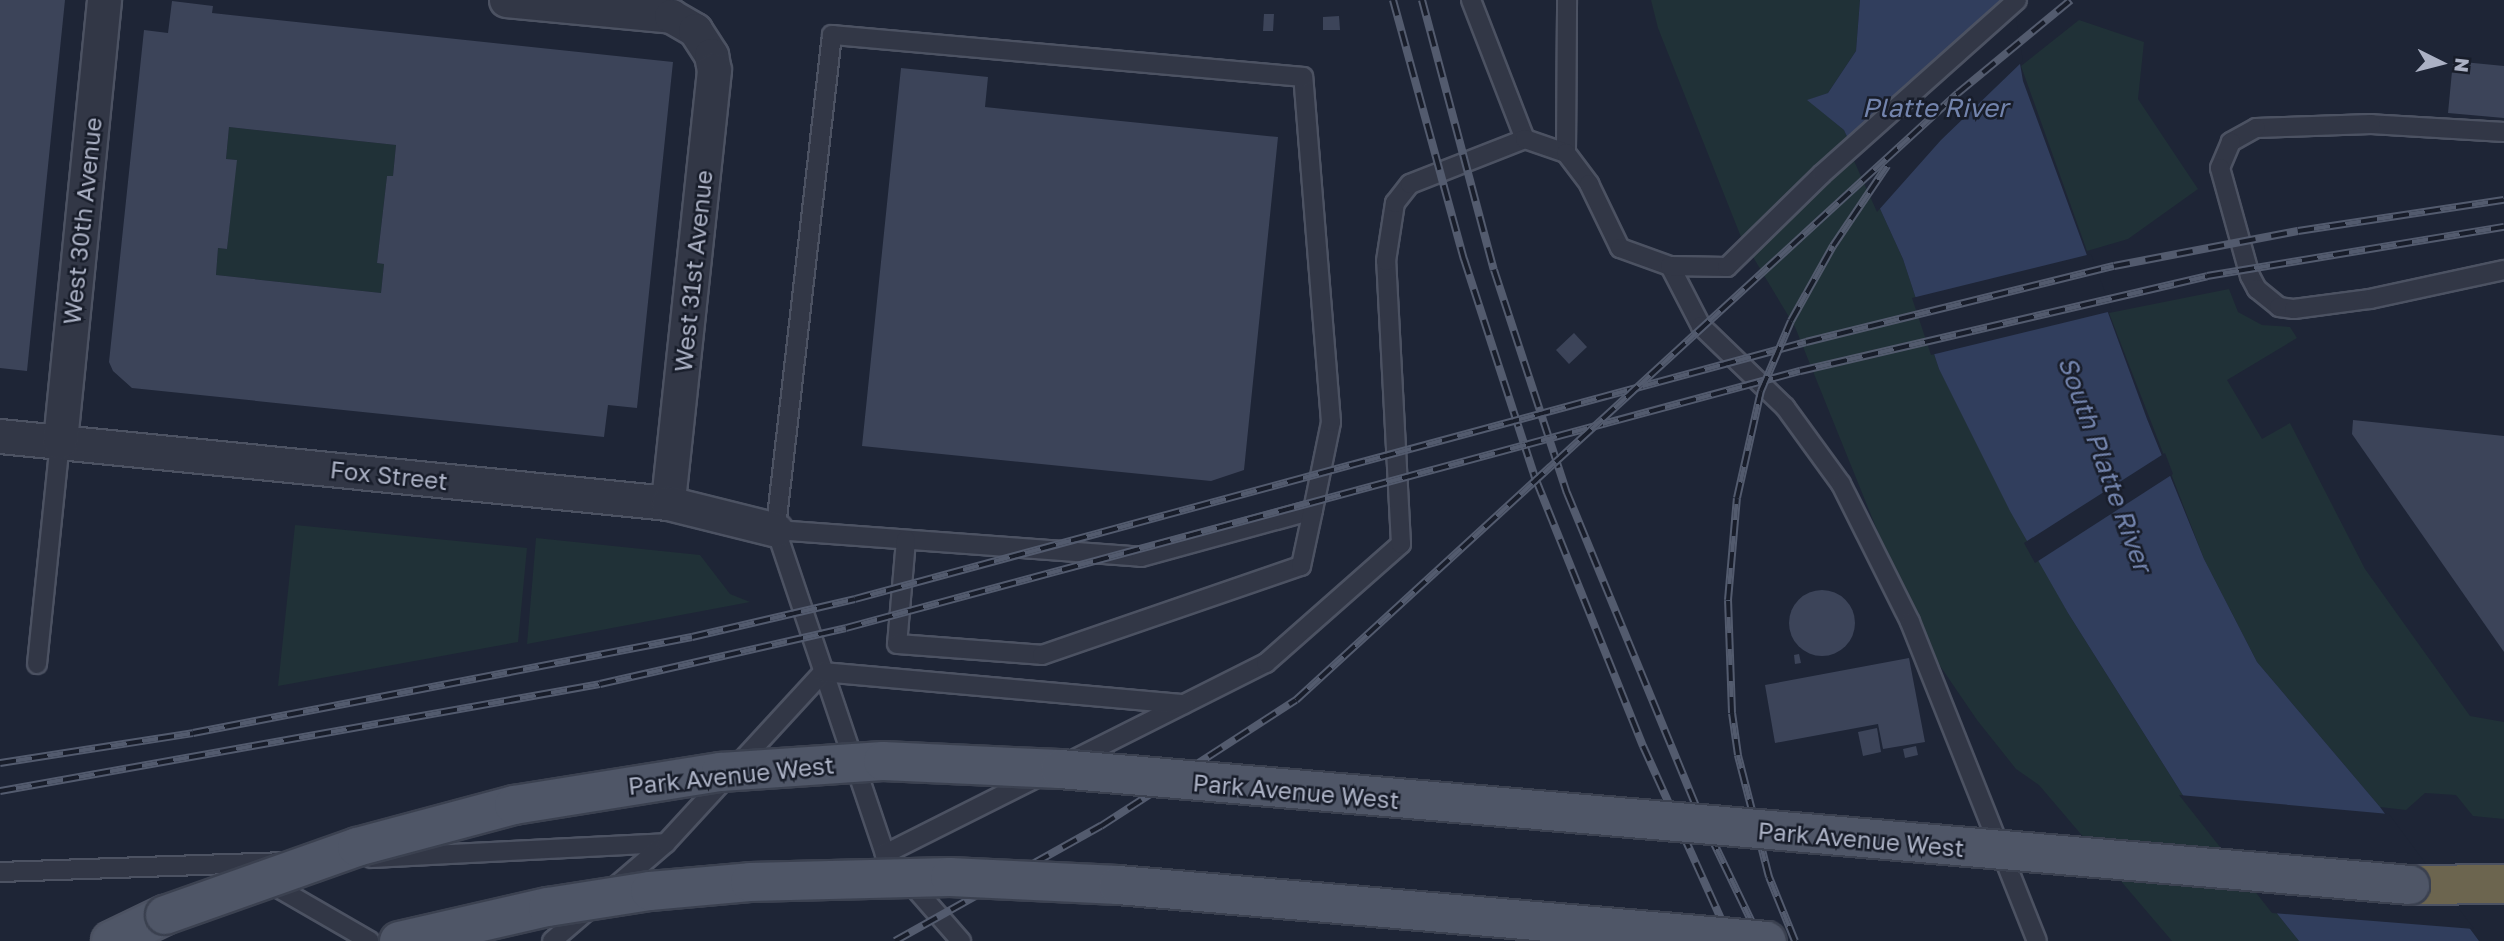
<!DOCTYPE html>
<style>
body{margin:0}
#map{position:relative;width:2504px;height:941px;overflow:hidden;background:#1e2536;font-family:"Golos Text",sans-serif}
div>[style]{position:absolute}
.green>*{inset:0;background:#203137}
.water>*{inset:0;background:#313e5d}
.pier>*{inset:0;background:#1e2536}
.building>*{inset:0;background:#3c4459}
.round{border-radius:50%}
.roads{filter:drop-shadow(2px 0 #4c5262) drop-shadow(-2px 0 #4c5262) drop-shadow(0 2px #4c5262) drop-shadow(0 -2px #4c5262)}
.lane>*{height:18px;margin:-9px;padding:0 9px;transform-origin:9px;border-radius:9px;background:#323746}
.street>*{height:33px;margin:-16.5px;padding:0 16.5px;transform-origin:16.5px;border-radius:16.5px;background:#323746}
.primary>*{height:38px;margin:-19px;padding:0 19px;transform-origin:19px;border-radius:19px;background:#4f5667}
.highway>*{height:38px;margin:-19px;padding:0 19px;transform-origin:19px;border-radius:19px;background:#6c654f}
.rail>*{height:8px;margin-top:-4px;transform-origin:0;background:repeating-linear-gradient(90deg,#181d2a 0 16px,#535b6e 0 32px);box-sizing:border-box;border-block:2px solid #535b6e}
.bridges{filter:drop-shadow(2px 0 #3b4150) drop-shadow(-2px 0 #3b4150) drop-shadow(0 2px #3b4150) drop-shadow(0 -2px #3b4150)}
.primary-bridge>*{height:38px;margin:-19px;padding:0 19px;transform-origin:19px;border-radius:19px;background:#4f5667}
span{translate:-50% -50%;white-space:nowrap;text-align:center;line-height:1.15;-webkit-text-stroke:5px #181d2a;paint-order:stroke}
.street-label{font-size:24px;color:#abb1c4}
.water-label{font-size:26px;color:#7384ad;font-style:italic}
.north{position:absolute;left:2406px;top:28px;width:70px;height:70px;-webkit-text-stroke:5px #181d2a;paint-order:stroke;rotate:96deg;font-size:19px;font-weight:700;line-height:28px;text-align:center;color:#abb1c4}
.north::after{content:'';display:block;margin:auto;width:24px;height:32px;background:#abb1c4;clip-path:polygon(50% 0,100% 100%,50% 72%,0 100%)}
</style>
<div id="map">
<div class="green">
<div style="clip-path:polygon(1651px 0,1860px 0,1856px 51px,1828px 93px,1808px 100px,1844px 130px,1903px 259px,1939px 369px,2068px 613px,2184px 797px,2299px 941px,2172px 941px,2039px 785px,2016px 769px,1977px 720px,1934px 657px,1907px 604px,1795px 327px,1741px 237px,1658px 28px)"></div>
<div style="clip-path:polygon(2079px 20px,2144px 42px,2138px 99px,2198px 189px,2128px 239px,2087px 251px,2021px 66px)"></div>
<div style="clip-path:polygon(229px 127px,396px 145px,393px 176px,387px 176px,377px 263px,384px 264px,381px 293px,216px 275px,218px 248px,227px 249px,236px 160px,226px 159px)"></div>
<div style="clip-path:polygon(2229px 289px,2238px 312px,2262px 325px,2290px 327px,2297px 338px,2227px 380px,2262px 439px,2290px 423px,2365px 569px,2470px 716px,2504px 722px,2504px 819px,2473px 816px,2456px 795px,2425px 793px,2406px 810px,2380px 807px,2257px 662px,2204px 559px,2109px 313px)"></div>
<div style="clip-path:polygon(295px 525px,527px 548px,518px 642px,278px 686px)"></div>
<div style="clip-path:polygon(536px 538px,700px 555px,730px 594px,750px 602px,527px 644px)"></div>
</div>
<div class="water">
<div style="clip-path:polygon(1860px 0,2009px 0,2023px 81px,2147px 419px,2204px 559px,2257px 662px,2380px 807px,2479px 941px,2299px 941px,2184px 797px,2068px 613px,2010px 511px,1939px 369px,1903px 259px,1844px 130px,1807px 100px,1828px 93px,1856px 51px)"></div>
</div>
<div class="pier">
<div style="clip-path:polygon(2013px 0,2023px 61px,1941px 140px,1877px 212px,1846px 143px)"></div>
<div style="clip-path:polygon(2091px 254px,2112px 311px,1931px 355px,1912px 298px)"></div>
<div style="clip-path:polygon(2165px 453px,2173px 474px,2035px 563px,2024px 543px)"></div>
<div style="clip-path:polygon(2179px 795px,2389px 814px,2474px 929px,2272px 913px)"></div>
</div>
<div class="building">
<div style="clip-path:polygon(0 0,65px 0,27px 371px,0 368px)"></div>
<div style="clip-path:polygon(evenodd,172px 1px,213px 6px,212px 13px,673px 62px,637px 408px,608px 405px,604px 437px,132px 388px,113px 371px,109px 362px,144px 30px,168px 33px,172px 1px,229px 127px,396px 145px,393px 176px,387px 176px,377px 263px,384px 264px,381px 293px,216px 275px,218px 248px,227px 249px,237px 160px,226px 159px,229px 127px)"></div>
<div style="clip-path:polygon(1264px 14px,1274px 14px,1273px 31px,1263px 31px)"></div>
<div style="clip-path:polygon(1339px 16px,1340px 30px,1323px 30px,1323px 17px)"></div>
<div style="clip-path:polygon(2453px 61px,2504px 66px,2504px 118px,2448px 113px)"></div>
<div style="clip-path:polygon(901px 68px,988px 77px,985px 107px,1278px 137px,1244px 470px,1211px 481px,862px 446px)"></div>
<div style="clip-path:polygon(1574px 333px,1587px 347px,1569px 364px,1556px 350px)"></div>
<div style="clip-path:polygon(2353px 420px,2504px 436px,2504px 652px,2352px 434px)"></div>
<div class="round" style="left:1789px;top:590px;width:66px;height:66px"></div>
<div style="clip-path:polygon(1799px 654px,1801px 663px,1795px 664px,1794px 655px)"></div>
<div style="clip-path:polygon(1909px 658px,1925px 742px,1883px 749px,1878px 724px,1775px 743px,1765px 685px)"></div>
<div style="clip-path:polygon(1877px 728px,1881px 752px,1863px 756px,1858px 732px)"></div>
<div style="clip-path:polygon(1916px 746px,1918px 755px,1905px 758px,1903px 749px)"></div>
</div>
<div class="roads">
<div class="lane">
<div style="left:1471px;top:0;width:149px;rotate:68.8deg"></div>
<div style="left:2504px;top:132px;width:133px;rotate:-176.6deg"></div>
<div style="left:2371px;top:124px;width:115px;rotate:178deg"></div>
<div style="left:2256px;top:128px;width:29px;rotate:151deg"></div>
<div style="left:2231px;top:142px;width:28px;rotate:113deg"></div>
<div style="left:2220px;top:168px;width:112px;rotate:74.5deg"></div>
<div style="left:2250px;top:276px;width:15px;rotate:62deg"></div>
<div style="left:2257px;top:289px;width:28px;rotate:39deg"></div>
<div style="left:2279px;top:307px;width:15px;rotate:8deg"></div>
<div style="left:2294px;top:309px;width:77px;rotate:-7.5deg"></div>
<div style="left:2370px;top:299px;width:137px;rotate:-12.2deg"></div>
<div style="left:1566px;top:153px;width:153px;rotate:-89.6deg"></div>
<div style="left:1670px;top:266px;width:68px;rotate:62.7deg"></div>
<div style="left:1701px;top:326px;width:117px;rotate:44deg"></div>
<div style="left:1785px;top:407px;width:95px;rotate:54deg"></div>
<div style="left:1841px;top:484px;width:154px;rotate:63.4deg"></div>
<div style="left:1910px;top:622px;width:343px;rotate:68.3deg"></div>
<div style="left:776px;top:530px;width:366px;rotate:4.2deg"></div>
<div style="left:1141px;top:557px;width:178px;rotate:-15.3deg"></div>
<div style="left:1313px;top:510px;width:90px;rotate:-78.4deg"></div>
<div style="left:1331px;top:422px;width:346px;rotate:-94.6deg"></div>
<div style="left:1303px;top:77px;width:473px;rotate:-174.9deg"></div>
<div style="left:832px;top:35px;width:498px;rotate:96.5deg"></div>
<div style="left:776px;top:530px;width:342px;rotate:71.4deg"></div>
<div style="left:885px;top:854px;width:116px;rotate:48.9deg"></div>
<div style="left:906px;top:540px;width:104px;rotate:94.9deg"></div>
<div style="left:897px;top:644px;width:145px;rotate:4.3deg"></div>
<div style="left:1042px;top:655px;width:274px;rotate:-19deg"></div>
<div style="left:1301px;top:566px;width:57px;rotate:-77.9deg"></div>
<div style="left:37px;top:664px;width:224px;rotate:-84.1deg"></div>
<div style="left:1067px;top:763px;width:223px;rotate:-26.7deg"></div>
<div style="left:1266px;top:663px;width:180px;rotate:-41.4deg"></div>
<div style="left:1401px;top:544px;width:283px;rotate:-93deg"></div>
<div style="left:1386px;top:261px;width:59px;rotate:-81.2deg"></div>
<div style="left:1395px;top:203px;width:24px;rotate:-52deg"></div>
<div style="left:1410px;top:184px;width:123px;rotate:-21.4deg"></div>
<div style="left:1525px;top:139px;width:43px;rotate:18.9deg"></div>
<div style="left:1566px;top:153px;width:39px;rotate:53deg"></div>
<div style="left:1589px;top:184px;width:71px;rotate:64.2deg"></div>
<div style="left:1620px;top:248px;width:53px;rotate:19.8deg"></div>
<div style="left:1670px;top:266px;width:57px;rotate:1deg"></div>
<div style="left:1727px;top:267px;width:133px;rotate:-44.4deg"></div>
<div style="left:1822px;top:174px;width:261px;rotate:-41.7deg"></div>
<div style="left:885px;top:854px;width:171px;rotate:-26.7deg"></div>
<div style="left:371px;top:858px;width:295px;rotate:-2.9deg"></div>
<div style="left:0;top:872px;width:280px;rotate:-2deg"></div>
<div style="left:266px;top:881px;width:120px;rotate:30deg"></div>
<div style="left:552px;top:941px;width:150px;rotate:-40.7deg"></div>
<div style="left:666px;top:843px;width:232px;rotate:-47.4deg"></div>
<div style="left:823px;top:672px;width:362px;rotate:5.1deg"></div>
</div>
<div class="street">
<div style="left:506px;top:0;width:166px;rotate:5.5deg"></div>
<div style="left:671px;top:16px;width:28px;rotate:30deg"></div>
<div style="left:695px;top:30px;width:30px;rotate:57deg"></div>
<div style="left:711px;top:55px;width:15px;rotate:79deg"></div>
<div style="left:714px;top:70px;width:435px;rotate:96.1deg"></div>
<div style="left:0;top:436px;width:671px;rotate:5.73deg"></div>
<div style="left:668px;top:503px;width:111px;rotate:14deg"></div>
<div style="left:60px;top:441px;width:443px;rotate:-84.3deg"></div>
</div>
<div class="primary">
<div style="left:111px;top:941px;width:60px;rotate:-25.7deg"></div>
</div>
<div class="highway">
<div style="left:2410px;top:885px;width:94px;rotate:-0.6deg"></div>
</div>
</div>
<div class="rail">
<div style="left:1393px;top:0;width:269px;rotate:74.7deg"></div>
<div style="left:1464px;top:259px;width:232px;rotate:72deg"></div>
<div style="left:1536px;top:480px;width:287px;rotate:68.1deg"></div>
<div style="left:1643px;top:746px;width:214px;rotate:65.7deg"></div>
<div style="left:1422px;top:0;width:279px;rotate:75.1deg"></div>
<div style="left:1494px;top:270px;width:235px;rotate:71.9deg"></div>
<div style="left:1567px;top:493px;width:339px;rotate:67.6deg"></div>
<div style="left:1696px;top:806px;width:150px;rotate:64.3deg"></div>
<div style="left:0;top:763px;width:195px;rotate:-8.8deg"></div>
<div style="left:193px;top:733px;width:508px;rotate:-10.89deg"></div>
<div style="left:692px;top:637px;width:167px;rotate:-13.1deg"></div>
<div style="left:855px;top:599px;width:985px;rotate:-15.12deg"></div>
<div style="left:1806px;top:342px;width:317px;rotate:-13.9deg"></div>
<div style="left:2114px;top:266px;width:187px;rotate:-10.8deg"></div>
<div style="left:2298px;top:231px;width:208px;rotate:-8.6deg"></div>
<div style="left:0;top:791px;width:609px;rotate:-10.11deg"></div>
<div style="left:600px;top:684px;width:252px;rotate:-12.8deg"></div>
<div style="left:846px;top:628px;width:988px;rotate:-15.08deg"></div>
<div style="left:1800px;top:371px;width:418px;rotate:-13.1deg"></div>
<div style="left:2207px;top:276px;width:301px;rotate:-9.4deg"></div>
<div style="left:895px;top:941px;width:236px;rotate:-29.2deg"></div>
<div style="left:1101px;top:826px;width:232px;rotate:-32.9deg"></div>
<div style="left:1296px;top:700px;width:898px;rotate:-42.52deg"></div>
<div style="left:1958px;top:93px;width:146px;rotate:-39.5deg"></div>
<div style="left:1795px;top:941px;width:69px;rotate:-112.1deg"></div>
<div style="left:1769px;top:877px;width:126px;rotate:-104.3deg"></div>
<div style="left:1738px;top:755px;width:42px;rotate:-98.1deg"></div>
<div style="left:1732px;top:713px;width:113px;rotate:-92deg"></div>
<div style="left:1728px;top:600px;width:102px;rotate:-85deg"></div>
<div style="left:1737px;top:498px;width:110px;rotate:-77.4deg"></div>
<div style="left:1761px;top:391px;width:76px;rotate:-66.8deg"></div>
<div style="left:1791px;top:321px;width:86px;rotate:-60.8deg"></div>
<div style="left:1833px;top:246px;width:97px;rotate:-56deg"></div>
</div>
<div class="bridges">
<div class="primary-bridge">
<div style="left:165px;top:915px;width:204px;rotate:-19.5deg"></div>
<div style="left:357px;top:847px;width:163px;rotate:-15deg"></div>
<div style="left:514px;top:805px;width:210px;rotate:-9.1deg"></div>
<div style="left:721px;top:772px;width:162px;rotate:-3.9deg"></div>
<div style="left:883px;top:761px;width:177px;rotate:2.6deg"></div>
<div style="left:1060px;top:769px;width:1355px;rotate:4.91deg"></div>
<div style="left:399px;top:941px;width:153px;rotate:-12.9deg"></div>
<div style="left:548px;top:907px;width:103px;rotate:-8.9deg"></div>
<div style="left:650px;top:891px;width:100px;rotate:-5.1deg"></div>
<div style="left:750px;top:882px;width:200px;rotate:-1.4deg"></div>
<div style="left:950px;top:877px;width:168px;rotate:2.7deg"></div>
<div style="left:1118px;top:885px;width:651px;rotate:4.93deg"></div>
</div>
</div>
<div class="street-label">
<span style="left:82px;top:221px;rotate:-84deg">West 30th Avenue</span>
<span style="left:693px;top:271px;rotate:-84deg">West 31st Avenue</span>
<span style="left:389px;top:475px;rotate:6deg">Fox Street</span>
<span style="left:731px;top:775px;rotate:-6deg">Park Avenue West</span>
<span style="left:1296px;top:791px;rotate:5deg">Park Avenue West</span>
<span style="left:1861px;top:839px;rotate:5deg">Park Avenue West</span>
</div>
<div class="water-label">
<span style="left:1935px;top:108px">Platte River</span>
<span style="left:2105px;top:464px;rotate:70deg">South Platte River</span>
</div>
<div class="north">N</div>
</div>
